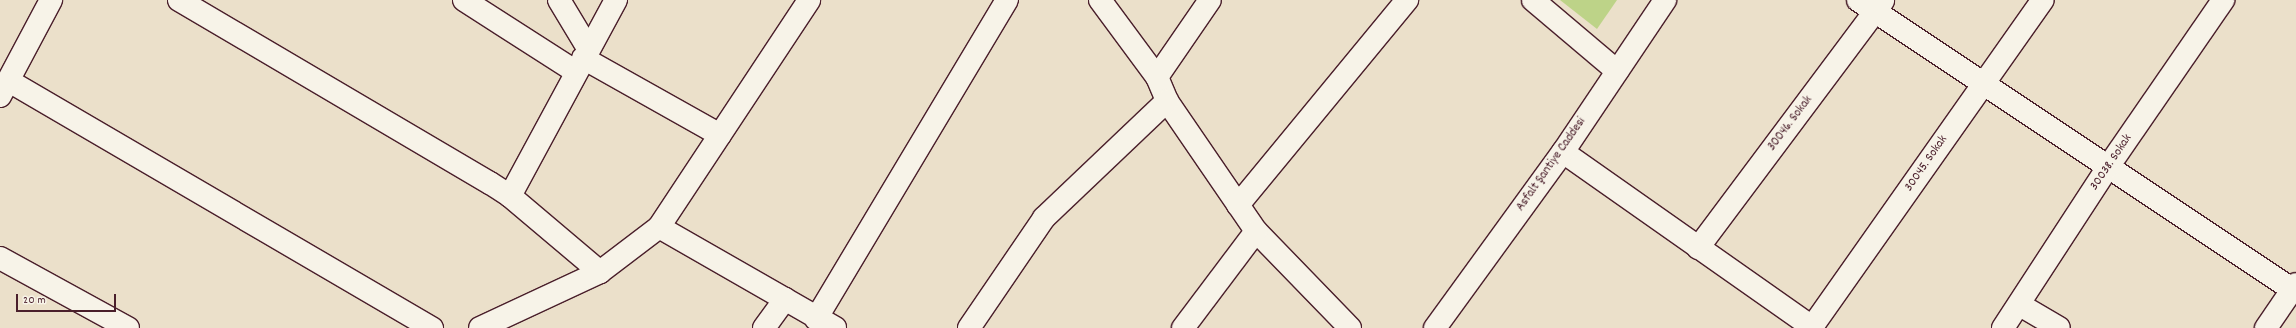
<!DOCTYPE html>
<meta charset="utf-8">
<style>
body{margin:0}
#map{position:relative;width:2296px;height:328px;overflow:hidden;background:#ebe0ca;font-family:Dekko,sans-serif}
div>[style]{position:absolute}
.green>*{inset:0;background:#bdd388}
.roads{filter:drop-shadow(1px 0 #4a1f2b) drop-shadow(-1px 0 #4a1f2b) drop-shadow(0 1px #4a1f2b) drop-shadow(0 -1px #4a1f2b)}
.street>*{height:22px;margin:-11px;padding:0 11px;transform-origin:11px;border-radius:11px;background:#f7f3e8}
.secondary>*{height:22px;margin:-11px;padding:0 11px;transform-origin:11px;border-radius:11px;background:#f7f3e8}
span{translate:-50% -50%;white-space:nowrap;text-align:center;line-height:1.15;-webkit-text-stroke:3.5px #f7f3e8;paint-order:stroke}
.street-label{font-size:13px;color:#4a1f2b}
.scale{position:absolute;left:16px;top:294px;width:100px;height:18px;box-sizing:border-box;border:2px solid #4a1f2b;border-top:0;padding-left:5px;font-size:12px;line-height:14px;white-space:nowrap;color:#4a1f2b;-webkit-text-stroke:3px #f7f3e8;paint-order:stroke}
</style>
<div id="map">
<div class="green">
<div style="clip-path:polygon(1560px 0,1617px 0,1597px 29px)"></div>
</div>
<div class="roads">
<div class="street">
<div style="left:179px;top:0;width:361px;rotate:30.5deg"></div>
<div style="left:490px;top:183px;width:24px;rotate:33deg"></div>
<div style="left:510px;top:196px;width:118px;rotate:40.2deg"></div>
<div style="left:464px;top:0;width:133px;rotate:32.7deg"></div>
<div style="left:559px;top:0;width:56px;rotate:58.9deg"></div>
<div style="left:1100px;top:0;width:96px;rotate:53.5deg"></div>
<div style="left:1157px;top:77px;width:26px;rotate:67deg"></div>
<div style="left:1167px;top:101px;width:158px;rotate:55.6deg"></div>
<div style="left:1256px;top:231px;width:135px;rotate:45.9deg"></div>
<div style="left:1533px;top:0;width:110px;rotate:40.2deg"></div>
<div style="left:1858px;top:0;width:526px;rotate:33.69deg"></div>
<div style="left:583px;top:58px;width:157px;rotate:29.3deg"></div>
<div style="left:1157px;top:77px;width:93px;rotate:-55.5deg"></div>
<div style="left:9px;top:81px;width:490px;rotate:30.3deg"></div>
<div style="left:1563px;top:152px;width:306px;rotate:35.1deg"></div>
<div style="left:510px;top:196px;width:223px;rotate:-61.6deg"></div>
<div style="left:1238px;top:205px;width:266px;rotate:-50.5deg"></div>
<div style="left:659px;top:227px;width:272px;rotate:-56.5deg"></div>
<div style="left:1698px;top:248px;width:309px;rotate:-53.2deg"></div>
<div style="left:0;top:258px;width:146px;rotate:28.7deg"></div>
<div style="left:2020px;top:305px;width:45px;rotate:30.5deg"></div>
<div style="left:816px;top:319px;width:372px;rotate:-59.1deg"></div>
<div style="left:1812px;top:327px;width:400px;rotate:-54.8deg"></div>
<div style="left:480px;top:328px;width:132px;rotate:-25deg"></div>
<div style="left:600px;top:272px;width:74px;rotate:-37.3deg"></div>
<div style="left:659px;top:227px;width:203px;rotate:29.8deg"></div>
<div style="left:764px;top:328px;width:36px;rotate:-54deg"></div>
<div style="left:969px;top:328px;width:133px;rotate:-55.7deg"></div>
<div style="left:1044px;top:218px;width:170px;rotate:-43.6deg"></div>
<div style="left:1183px;top:328px;width:121px;rotate:-53deg"></div>
<div style="left:2003px;top:328px;width:192px;rotate:-56.9deg"></div>
<div style="left:2108px;top:167px;width:203px;rotate:-55.4deg"></div>
<div style="left:2266px;top:328px;width:53px;rotate:-55.7deg"></div>
</div>
<div class="secondary">
<div style="left:0;top:96px;width:109px;rotate:-62deg"></div>
<div style="left:1435px;top:328px;width:218px;rotate:-54deg"></div>
<div style="left:1563px;top:152px;width:183px;rotate:-56.1deg"></div>
</div>
</div>
<div class="street-label">
<span style="left:1791px;top:124px;rotate:-53deg">30046. Sokak</span>
<span style="left:2112px;top:163px;rotate:-56deg">30038. Sokak</span>
<span style="left:1927px;top:164px;rotate:-55deg">30045. Sokak</span>
<span style="left:1552px;top:165px;rotate:-55deg">Asfalt Şantiye Caddesi</span>
</div>
<div class="scale">20 m</div>
</div>
